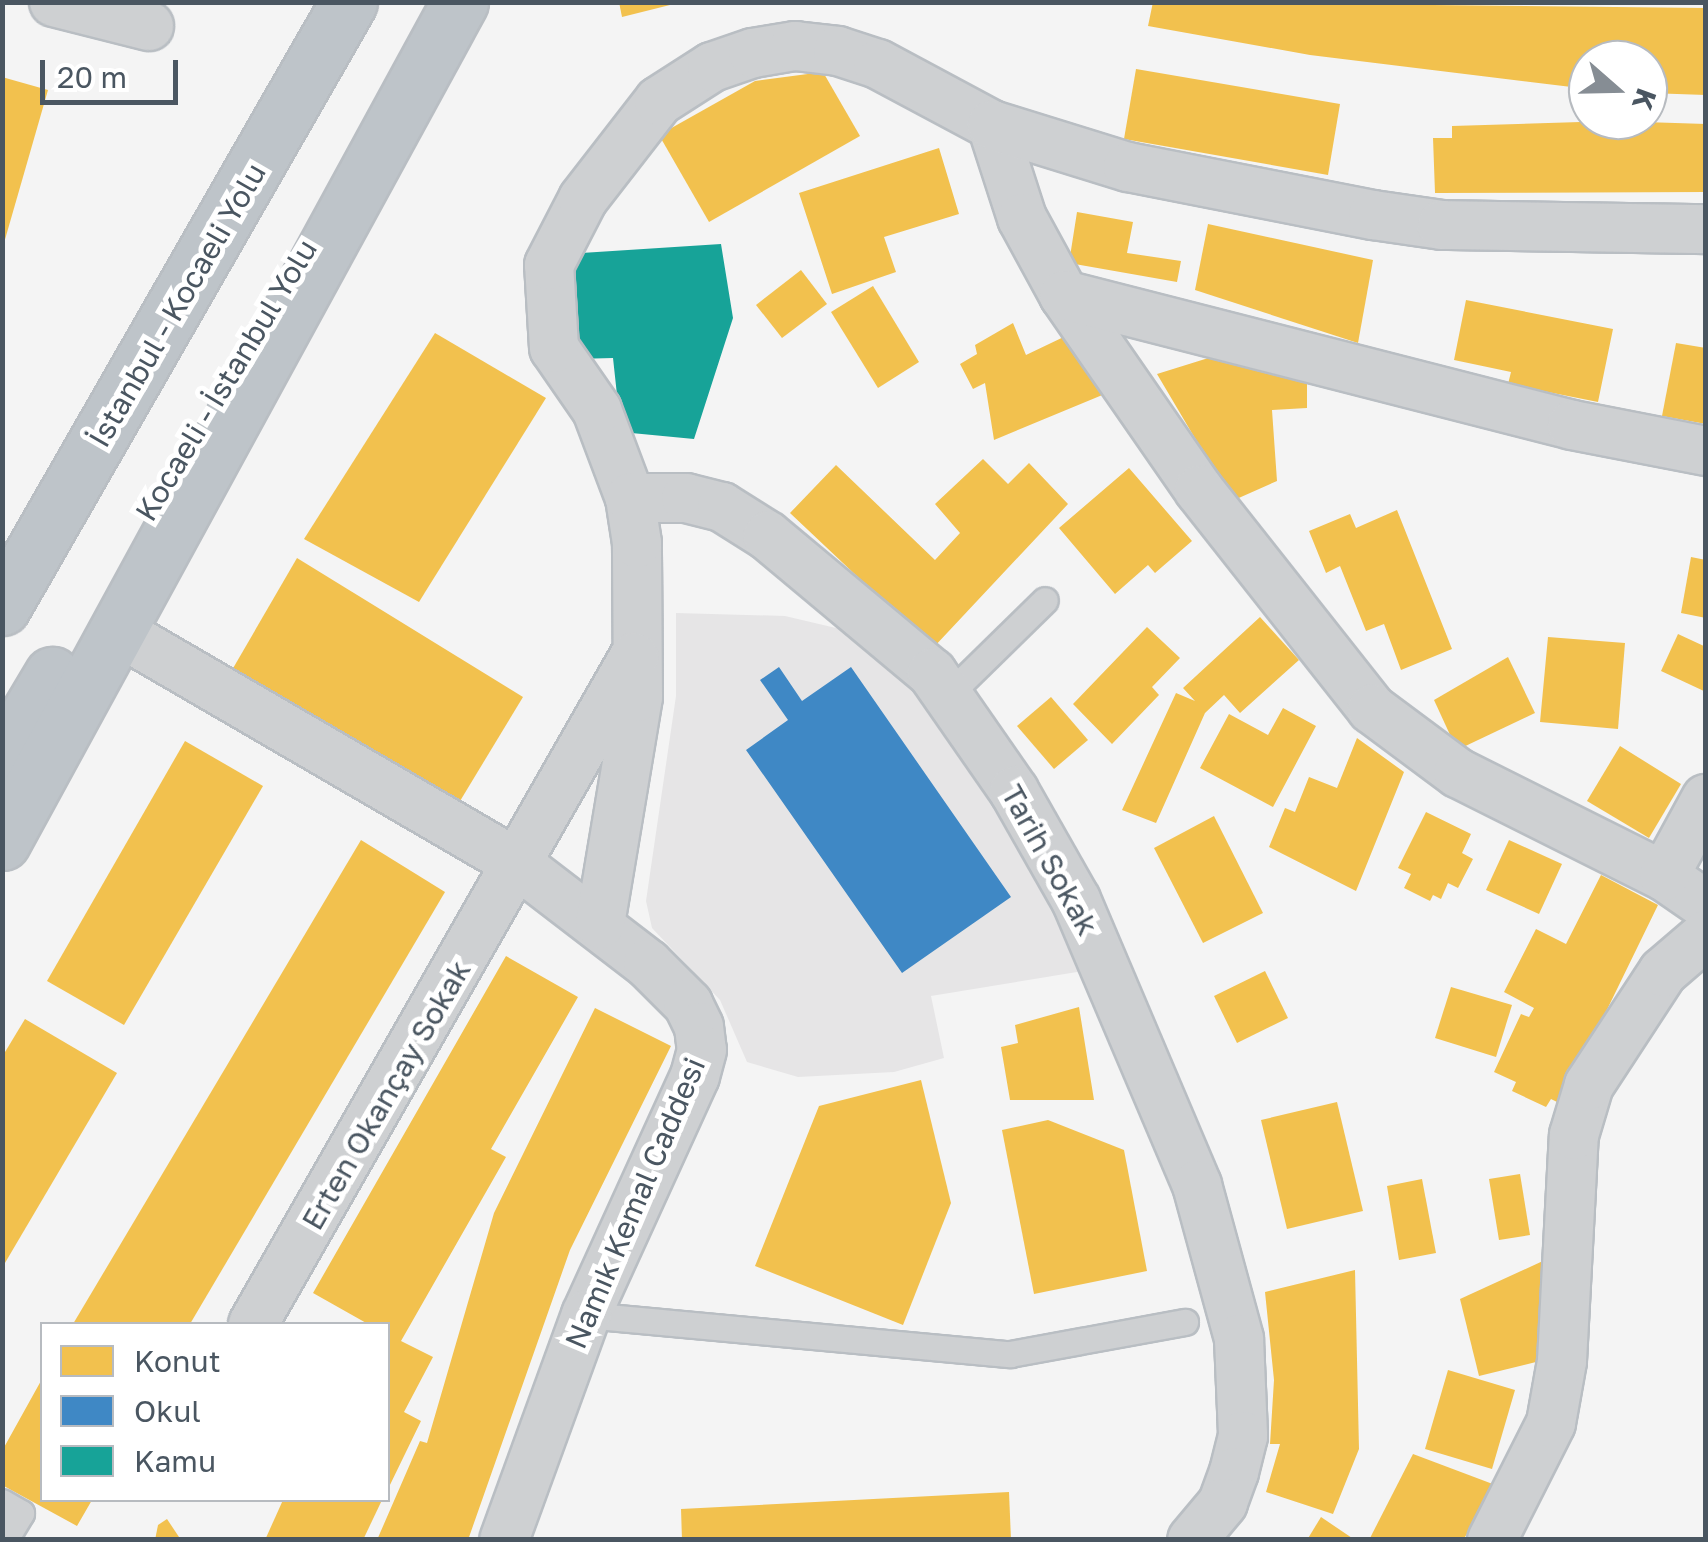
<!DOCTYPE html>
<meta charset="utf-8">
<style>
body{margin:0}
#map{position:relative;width:1708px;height:1542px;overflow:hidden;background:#f4f4f4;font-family:"Golos Text",sans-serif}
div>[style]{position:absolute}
.education>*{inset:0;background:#e6e5e6}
.homes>*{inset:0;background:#f2c14e}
.schools>*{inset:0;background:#3f88c5}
.public>*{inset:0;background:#17a398}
.roads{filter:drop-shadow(2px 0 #b9bec3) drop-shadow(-2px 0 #b9bec3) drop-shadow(0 2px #b9bec3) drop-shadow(0 -2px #b9bec3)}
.lane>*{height:25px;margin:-12.5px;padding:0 12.5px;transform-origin:12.5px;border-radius:12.5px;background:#ced0d2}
.street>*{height:48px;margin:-24px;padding:0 24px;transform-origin:24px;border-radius:24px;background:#ced0d2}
.highway>*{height:55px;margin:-27.5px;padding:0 27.5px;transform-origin:27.5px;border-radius:27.5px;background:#bec4c9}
span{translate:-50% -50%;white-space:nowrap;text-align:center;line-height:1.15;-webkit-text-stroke:10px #fff;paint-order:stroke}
.street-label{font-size:30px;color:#4a5661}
.frame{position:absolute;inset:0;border:5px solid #4a5661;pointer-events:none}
.legend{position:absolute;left:40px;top:1322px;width:350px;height:180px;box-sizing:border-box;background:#fff;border:2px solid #b7bbc0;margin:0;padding:12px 18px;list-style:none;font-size:30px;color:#4a5661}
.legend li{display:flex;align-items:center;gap:20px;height:50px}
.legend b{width:50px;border:2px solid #b7bbc0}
.north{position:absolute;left:1568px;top:40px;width:100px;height:100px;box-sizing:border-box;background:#fff;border:2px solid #b7bbc0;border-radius:50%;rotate:110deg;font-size:28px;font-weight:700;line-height:40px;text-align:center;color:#4a5661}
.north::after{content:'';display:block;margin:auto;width:35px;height:45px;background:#868d94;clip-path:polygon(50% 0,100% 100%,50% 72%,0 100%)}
.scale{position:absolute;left:40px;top:60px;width:138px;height:45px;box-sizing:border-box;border:5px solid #4a5661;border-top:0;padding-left:12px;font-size:30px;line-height:35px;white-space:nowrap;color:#4a5661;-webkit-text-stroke:8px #fff;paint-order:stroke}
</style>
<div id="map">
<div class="education">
<div style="clip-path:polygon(676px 613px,785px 616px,853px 632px,922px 687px,992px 796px,1083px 971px,931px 996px,944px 1058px,894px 1072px,798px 1077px,747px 1062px,720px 1000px,652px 928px,646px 901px,676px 696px)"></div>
</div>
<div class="homes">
<div style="clip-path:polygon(619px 2px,673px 2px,674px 4px,622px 17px)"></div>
<div style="clip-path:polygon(1153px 2px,1706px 8px,1706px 95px,1648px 93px,1648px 60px,1588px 60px,1588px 89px,1310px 55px,1148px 26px)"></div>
<div style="clip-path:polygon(1136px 69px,1340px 104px,1328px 175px,1124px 139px)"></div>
<div style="clip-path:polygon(823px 72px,860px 136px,709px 222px,659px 135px,755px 81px)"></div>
<div style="clip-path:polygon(2px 77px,48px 90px,4px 243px,2px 243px)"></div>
<div style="clip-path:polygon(1613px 121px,1706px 124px,1706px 192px,1435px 193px,1433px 138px,1452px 138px,1452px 126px)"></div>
<div style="clip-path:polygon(939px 148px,959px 214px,884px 237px,896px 272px,832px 294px,799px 193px)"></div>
<div style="clip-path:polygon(1077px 212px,1133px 222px,1127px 253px,1181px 261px,1177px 282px,1069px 263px)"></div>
<div style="clip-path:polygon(1208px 224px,1373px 260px,1358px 343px,1195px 290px)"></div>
<div style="clip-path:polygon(801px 270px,827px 304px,782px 338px,756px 305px)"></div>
<div style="clip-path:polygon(873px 286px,919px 362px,878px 388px,831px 312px)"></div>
<div style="clip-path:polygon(1466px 300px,1613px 329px,1598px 402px,1508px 384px,1511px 372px,1454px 360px)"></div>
<div style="clip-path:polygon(1013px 323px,1026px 355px,1072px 333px,1112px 391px,994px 440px,985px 383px,973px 389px,960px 364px,977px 354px,975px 345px)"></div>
<div style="clip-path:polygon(435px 333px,546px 398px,419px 602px,304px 539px)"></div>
<div style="clip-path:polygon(1676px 343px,1706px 348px,1706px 424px,1662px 416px)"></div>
<div style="clip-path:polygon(1218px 355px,1307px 375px,1307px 408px,1272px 410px,1277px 481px,1232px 501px,1157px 374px)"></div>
<div style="clip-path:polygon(983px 459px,1008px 484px,1029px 463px,1068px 504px,933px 648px,790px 513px,836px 465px,935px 560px,960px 533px,935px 504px)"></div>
<div style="clip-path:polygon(1129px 468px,1192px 541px,1155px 573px,1148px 565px,1115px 594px,1059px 528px)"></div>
<div style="clip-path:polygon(1397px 510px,1452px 649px,1401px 670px,1384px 624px,1366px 631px,1340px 566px,1326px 573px,1309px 531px,1350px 514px,1356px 528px)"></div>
<div style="clip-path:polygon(1691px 557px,1706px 560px,1706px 618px,1681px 613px)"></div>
<div style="clip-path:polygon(297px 558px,523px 697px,457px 806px,232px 670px)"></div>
<div style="clip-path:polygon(1260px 617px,1299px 660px,1240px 713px,1224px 695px,1205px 713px,1156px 823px,1122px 810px,1176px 693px,1195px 701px,1183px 688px)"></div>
<div style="clip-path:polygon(1147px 627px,1180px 658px,1152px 687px,1159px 695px,1112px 744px,1073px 704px)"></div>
<div style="clip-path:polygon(1678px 634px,1706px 647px,1706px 692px,1661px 671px)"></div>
<div style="clip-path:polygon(1548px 637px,1625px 643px,1618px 729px,1540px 722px)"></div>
<div style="clip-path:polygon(1508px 657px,1535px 713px,1457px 750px,1434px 700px)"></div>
<div style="clip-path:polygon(1051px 697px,1088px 740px,1054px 769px,1017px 726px)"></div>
<div style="clip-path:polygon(1283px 708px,1316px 726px,1273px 807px,1200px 768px,1229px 714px,1268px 735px)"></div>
<div style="clip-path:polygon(1357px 738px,1404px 772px,1356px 891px,1269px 847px,1285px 808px,1295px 812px,1309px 777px,1337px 788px)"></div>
<div style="clip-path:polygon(185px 741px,263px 786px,124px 1025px,47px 981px)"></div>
<div style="clip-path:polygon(1620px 746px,1681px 784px,1649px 838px,1587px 801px)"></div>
<div style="clip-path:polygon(1426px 812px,1471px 834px,1462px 853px,1473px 859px,1458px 888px,1448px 883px,1441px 899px,1433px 895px,1430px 901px,1404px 888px,1411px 874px,1398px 868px)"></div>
<div style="clip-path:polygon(1214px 816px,1263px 913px,1203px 943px,1154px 848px)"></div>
<div style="clip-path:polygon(361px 840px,445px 892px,190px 1324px,73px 1324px)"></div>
<div style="clip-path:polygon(1509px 840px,1562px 864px,1539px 914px,1486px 890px)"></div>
<div style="clip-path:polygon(1601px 875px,1658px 905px,1561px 1104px,1551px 1099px,1546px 1107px,1512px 1091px,1516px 1082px,1494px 1072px,1521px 1014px,1529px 1017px,1534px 1008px,1504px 992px,1536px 929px,1566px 944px)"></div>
<div style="clip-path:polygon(506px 956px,578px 997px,491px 1149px,506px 1157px,401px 1341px,433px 1357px,404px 1412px,421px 1421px,388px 1489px,388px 1324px,368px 1324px,313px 1293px)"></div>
<div style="clip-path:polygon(1265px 971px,1288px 1018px,1237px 1043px,1214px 996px)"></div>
<div style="clip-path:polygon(1451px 987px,1512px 1005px,1496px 1057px,1435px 1038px)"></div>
<div style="clip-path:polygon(1079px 1007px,1094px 1100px,1010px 1100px,1001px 1047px,1018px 1043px,1015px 1025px)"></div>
<div style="clip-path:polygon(595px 1008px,671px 1046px,570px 1250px,468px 1540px,377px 1540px,420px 1441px,427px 1443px,494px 1213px)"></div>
<div style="clip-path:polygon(25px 1019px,117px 1073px,2px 1268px,2px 1057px)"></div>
<div style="clip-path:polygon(921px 1080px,951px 1203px,903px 1325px,755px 1266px,819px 1106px)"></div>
<div style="clip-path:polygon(1337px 1102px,1363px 1211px,1287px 1229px,1261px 1120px)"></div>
<div style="clip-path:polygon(1048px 1120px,1124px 1150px,1147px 1271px,1034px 1294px,1002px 1130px)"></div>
<div style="clip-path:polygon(1520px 1174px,1530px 1235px,1499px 1240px,1489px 1179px)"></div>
<div style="clip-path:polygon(1422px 1179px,1436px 1253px,1399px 1260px,1387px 1186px)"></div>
<div style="clip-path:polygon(1545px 1260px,1544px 1360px,1479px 1376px,1460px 1299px)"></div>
<div style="clip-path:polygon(1355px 1270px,1359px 1449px,1333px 1514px,1266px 1492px,1280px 1444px,1270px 1444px,1274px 1380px,1265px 1292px)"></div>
<div style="clip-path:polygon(1448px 1370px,1515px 1390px,1492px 1469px,1425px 1449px)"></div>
<div style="clip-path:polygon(42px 1379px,42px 1500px,92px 1500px,77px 1526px,2px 1485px,2px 1451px)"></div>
<div style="clip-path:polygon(1413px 1454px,1498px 1486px,1463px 1540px,1369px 1540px)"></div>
<div style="clip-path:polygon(1009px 1492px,1011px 1540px,682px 1540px,681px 1509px)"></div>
<div style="clip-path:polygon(283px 1500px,382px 1500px,363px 1540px,265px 1540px)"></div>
<div style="clip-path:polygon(1321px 1517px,1355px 1540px,1307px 1540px)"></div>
<div style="clip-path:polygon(167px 1519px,181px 1540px,155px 1540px,158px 1525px)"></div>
</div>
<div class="schools">
<div style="clip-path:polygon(779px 667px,802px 701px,851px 667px,1011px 897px,902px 973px,746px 750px,788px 720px,760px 680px)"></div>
</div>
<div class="public">
<div style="clip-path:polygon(721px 244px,733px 318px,694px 439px,621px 432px,613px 358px,575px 359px,566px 254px)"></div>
</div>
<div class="roads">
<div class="lane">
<div style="left:949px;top:694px;width:134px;rotate:-44.4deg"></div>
<div style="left:586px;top:1315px;width:426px;rotate:5.3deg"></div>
<div style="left:1010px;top:1354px;width:178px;rotate:-10.4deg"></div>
<div style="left:2px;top:1502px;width:22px;rotate:30deg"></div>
<div style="left:21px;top:1513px;width:31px;rotate:121deg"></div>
</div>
<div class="street">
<div style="left:54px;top:2px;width:98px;rotate:14.2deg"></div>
<div style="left:992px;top:125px;width:98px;rotate:72.1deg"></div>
<div style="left:1022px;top:218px;width:88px;rotate:61.4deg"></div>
<div style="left:1064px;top:295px;width:237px;rotate:55.3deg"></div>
<div style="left:1199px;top:490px;width:279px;rotate:51.7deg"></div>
<div style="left:1372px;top:709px;width:107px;rotate:36.7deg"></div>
<div style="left:1458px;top:773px;width:230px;rotate:26.6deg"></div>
<div style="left:1664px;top:876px;width:51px;rotate:34.6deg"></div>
<div style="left:1064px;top:295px;width:524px;rotate:14.35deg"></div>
<div style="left:1572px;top:425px;width:136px;rotate:11deg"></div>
<div style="left:630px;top:498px;width:94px;rotate:-110.6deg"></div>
<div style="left:597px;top:410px;width:75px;rotate:-124.7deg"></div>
<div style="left:554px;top:348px;width:83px;rotate:-93.4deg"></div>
<div style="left:549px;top:265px;width:74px;rotate:-62.7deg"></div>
<div style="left:583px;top:199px;width:124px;rotate:-52.2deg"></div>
<div style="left:659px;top:101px;width:63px;rotate:-32.7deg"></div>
<div style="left:712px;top:67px;width:43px;rotate:-18.9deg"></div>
<div style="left:753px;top:53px;width:43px;rotate:-9.5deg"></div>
<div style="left:795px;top:46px;width:43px;rotate:6.6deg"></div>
<div style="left:838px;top:51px;width:42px;rotate:18deg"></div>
<div style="left:878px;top:64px;width:129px;rotate:28.2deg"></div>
<div style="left:992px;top:125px;width:142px;rotate:17.2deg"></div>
<div style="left:1128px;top:167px;width:250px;rotate:11.1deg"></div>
<div style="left:1373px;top:215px;width:70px;rotate:8.2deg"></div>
<div style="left:1442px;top:225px;width:264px;rotate:0.9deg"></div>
<div style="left:116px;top:630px;width:467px;rotate:30.2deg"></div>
<div style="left:519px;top:865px;width:163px;rotate:37.5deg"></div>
<div style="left:648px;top:964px;width:57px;rotate:45deg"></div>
<div style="left:688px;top:1004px;width:25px;rotate:64deg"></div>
<div style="left:699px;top:1027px;width:23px;rotate:83deg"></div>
<div style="left:702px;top:1050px;width:27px;rotate:105deg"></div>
<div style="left:695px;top:1076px;width:263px;rotate:114.5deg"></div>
<div style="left:586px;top:1315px;width:239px;rotate:110deg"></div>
<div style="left:1664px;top:876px;width:88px;rotate:-61.4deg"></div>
<div style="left:600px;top:924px;width:230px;rotate:-80.5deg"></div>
<div style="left:638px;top:697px;width:154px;rotate:-90.4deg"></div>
<div style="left:637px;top:543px;width:46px;rotate:-98.8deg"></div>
<div style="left:630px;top:498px;width:56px"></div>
<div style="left:686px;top:498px;width:37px;rotate:14deg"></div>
<div style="left:722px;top:507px;width:54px;rotate:32.2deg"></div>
<div style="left:768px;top:536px;width:214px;rotate:39.9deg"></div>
<div style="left:932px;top:673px;width:144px;rotate:55.2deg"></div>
<div style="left:1014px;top:791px;width:125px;rotate:60.4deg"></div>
<div style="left:1076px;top:900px;width:310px;rotate:67deg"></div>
<div style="left:1197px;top:1185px;width:160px;rotate:74.7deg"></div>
<div style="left:1239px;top:1339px;width:97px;rotate:87.6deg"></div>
<div style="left:1243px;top:1436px;width:37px;rotate:104deg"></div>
<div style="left:1234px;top:1472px;width:33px;rotate:110deg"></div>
<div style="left:1223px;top:1503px;width:48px;rotate:130deg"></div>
<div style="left:253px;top:1324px;width:768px;rotate:-60.26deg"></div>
<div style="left:1492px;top:1540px;width:131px;rotate:-63.2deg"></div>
<div style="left:1551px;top:1423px;width:63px;rotate:-79.9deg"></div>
<div style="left:1562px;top:1361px;width:226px;rotate:-87deg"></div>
<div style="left:1574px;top:1135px;width:52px;rotate:-73.3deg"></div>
<div style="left:1589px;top:1085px;width:135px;rotate:-56.8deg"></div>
<div style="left:1663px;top:972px;width:57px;rotate:-40.7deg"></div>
</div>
<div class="highway">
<div style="left:2px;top:607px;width:697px;rotate:-60.16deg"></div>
<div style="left:2px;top:759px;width:98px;rotate:-59.2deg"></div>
<div style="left:2px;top:842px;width:957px;rotate:-61.4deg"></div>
</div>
</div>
<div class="street-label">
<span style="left:177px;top:305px;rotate:-60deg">İstanbul - Kocaeli Yolu</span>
<span style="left:226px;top:380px;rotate:-59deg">Kocaeli - İstanbul Yolu</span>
<span style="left:1050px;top:860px;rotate:61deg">Tarih Sokak</span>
<span style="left:386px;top:1095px;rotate:-60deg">Erten Okançay Sokak</span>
<span style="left:635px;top:1203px;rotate:-67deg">Namık Kemal Caddesi</span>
</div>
<div class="frame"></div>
<ul class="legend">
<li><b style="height:28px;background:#f2c14e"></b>Konut</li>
<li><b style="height:28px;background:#3f88c5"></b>Okul</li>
<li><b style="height:28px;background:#17a398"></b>Kamu</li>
</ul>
<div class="north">K</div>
<div class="scale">20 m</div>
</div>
